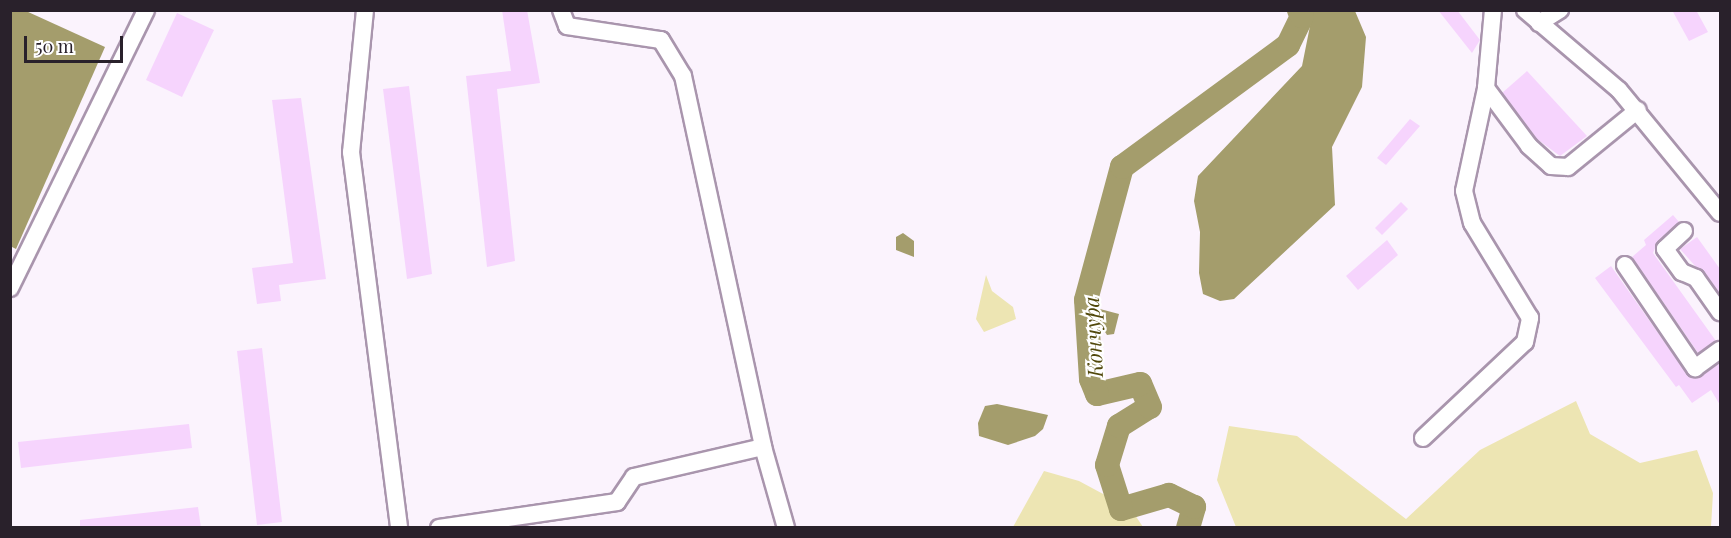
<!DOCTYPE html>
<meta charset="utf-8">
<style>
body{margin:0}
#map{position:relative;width:1731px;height:538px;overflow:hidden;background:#fbf3fd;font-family:"Playfair Display",serif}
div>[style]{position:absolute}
.green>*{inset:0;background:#ede5b3}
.water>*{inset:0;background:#a49d6c}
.river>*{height:24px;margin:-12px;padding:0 12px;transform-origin:12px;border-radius:12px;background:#a49d6c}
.building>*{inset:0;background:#f6d4fd}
.roads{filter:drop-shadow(2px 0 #a995ad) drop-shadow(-2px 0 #a995ad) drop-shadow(0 2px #a995ad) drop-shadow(0 -2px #a995ad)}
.minor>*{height:16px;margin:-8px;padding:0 8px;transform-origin:8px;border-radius:8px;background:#fff}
span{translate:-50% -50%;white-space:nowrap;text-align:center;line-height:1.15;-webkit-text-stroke:4.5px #fff;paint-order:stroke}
.water-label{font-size:21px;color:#51480b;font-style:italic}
.frame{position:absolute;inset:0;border:12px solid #29212b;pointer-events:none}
.scale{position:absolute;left:24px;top:36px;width:99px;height:27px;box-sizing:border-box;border:3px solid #29212b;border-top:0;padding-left:8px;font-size:18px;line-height:21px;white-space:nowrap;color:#29212b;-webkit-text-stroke:4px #fff;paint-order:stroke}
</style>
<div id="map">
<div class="green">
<div style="clip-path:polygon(986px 275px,992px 291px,1013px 307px,1016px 319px,984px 332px,976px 319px)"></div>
<div style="clip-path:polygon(1576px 401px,1590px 434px,1640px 463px,1697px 450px,1713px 493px,1711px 527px,1236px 527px,1217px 480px,1229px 426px,1297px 436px,1406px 519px,1480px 450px)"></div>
<div style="clip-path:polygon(1044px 471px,1079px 481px,1131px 509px,1143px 527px,1013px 527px)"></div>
</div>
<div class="water">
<div style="clip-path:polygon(11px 10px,26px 11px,105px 47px,16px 249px,10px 246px)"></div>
<div style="clip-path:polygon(1313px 11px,1355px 11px,1366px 37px,1362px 87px,1332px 147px,1335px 205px,1234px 299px,1220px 301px,1203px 294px,1199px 273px,1200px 232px,1194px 201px,1198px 176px,1302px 66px)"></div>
<div style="clip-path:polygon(903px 233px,914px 241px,914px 257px,896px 250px,896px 237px)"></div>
<div style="clip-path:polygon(1100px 309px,1119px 314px,1114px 334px,1107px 335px,1100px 324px)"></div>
<div style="clip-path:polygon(997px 404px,1048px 415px,1043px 429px,1035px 436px,1008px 445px,979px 436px,978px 423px,985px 406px)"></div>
</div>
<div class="river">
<div style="left:1188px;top:528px;width:22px;rotate:-74deg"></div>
<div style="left:1194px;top:507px;width:28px;rotate:-154deg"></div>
<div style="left:1169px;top:495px;width:50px;rotate:163.7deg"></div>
<div style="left:1121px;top:509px;width:46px;rotate:-107.7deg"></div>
<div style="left:1107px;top:465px;width:41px;rotate:-72.9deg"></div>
<div style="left:1119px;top:426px;width:36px;rotate:-32deg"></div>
<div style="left:1150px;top:407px;width:25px;rotate:-113deg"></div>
<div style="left:1140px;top:384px;width:44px;rotate:166.9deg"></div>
<div style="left:1097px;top:394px;width:16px;rotate:-112deg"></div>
<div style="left:1091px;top:379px;width:79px;rotate:-93.6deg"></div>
<div style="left:1086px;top:300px;width:138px;rotate:-74.9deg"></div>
<div style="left:1122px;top:167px;width:206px;rotate:-36.3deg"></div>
<div style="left:1288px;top:45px;width:32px;rotate:-64deg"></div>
<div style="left:1302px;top:16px;width:7px;rotate:-117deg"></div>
</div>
<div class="building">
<div style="clip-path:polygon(502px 10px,527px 10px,540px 83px,497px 89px,515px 261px,487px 267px,466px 76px,511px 71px)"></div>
<div style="clip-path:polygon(1438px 10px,1457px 10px,1480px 40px,1472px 53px)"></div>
<div style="clip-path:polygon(1672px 10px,1696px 10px,1708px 32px,1689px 41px)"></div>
<div style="clip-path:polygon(177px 13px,214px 30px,182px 97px,146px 80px)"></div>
<div style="clip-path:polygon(1527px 71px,1587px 136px,1560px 156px,1537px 139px,1502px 93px)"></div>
<div style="clip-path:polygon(409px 86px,432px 274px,407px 279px,383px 89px)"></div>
<div style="clip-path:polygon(301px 98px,326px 279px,279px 285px,281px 301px,257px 304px,252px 268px,293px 263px,272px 100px)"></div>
<div style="clip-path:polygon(1410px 119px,1420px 126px,1386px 165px,1377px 158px)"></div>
<div style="clip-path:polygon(1401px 202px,1408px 209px,1382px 235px,1375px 228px)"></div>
<div style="clip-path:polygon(1673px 215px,1679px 222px,1658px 241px,1653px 253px,1716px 341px,1698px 353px,1632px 257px,1646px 245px,1644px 240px)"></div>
<div style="clip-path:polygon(1697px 237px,1720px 269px,1720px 294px,1680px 249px)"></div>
<div style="clip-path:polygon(1387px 240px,1398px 255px,1358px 290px,1346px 276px)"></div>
<div style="clip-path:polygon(1611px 266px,1687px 374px,1697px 378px,1720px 363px,1720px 405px,1711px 390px,1692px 403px,1679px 385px,1676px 387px,1595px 278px)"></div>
<div style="clip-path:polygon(262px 348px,282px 522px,257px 525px,237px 351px)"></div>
<div style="clip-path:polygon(189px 424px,192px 448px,21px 468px,18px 442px)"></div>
<div style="clip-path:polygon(198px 507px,201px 528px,80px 528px,80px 520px)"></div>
</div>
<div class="roads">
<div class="minor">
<div style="left:365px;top:10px;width:143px;rotate:95.6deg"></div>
<div style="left:351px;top:152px;width:379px;rotate:82.7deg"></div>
<div style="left:561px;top:10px;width:17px;rotate:69deg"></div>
<div style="left:567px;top:26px;width:95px;rotate:8.5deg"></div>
<div style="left:661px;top:40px;width:42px;rotate:58.6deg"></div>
<div style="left:683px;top:76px;width:380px;rotate:77.8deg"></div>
<div style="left:763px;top:447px;width:84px;rotate:74.1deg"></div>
<div style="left:1525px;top:10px;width:123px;rotate:40.4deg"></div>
<div style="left:1619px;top:90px;width:159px;rotate:50.6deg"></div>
<div style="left:1539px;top:23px;width:25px;rotate:-32deg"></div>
<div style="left:1486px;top:88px;width:78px;rotate:-84.9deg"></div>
<div style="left:1684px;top:231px;width:26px;rotate:137deg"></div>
<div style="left:1665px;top:249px;width:29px;rotate:54deg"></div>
<div style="left:1682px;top:272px;width:15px;rotate:23deg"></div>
<div style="left:1696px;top:278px;width:42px;rotate:54.8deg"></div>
<div style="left:1625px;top:265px;width:125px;rotate:55.8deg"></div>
<div style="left:1695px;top:368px;width:31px;rotate:-36deg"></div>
<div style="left:10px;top:288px;width:309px;rotate:-63.9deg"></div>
<div style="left:1423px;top:438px;width:140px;rotate:-43.3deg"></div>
<div style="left:1525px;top:342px;width:25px;rotate:-78deg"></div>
<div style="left:1530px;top:318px;width:111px;rotate:-121.4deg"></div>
<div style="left:1472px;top:223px;width:33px;rotate:-104deg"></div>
<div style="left:1464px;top:191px;width:105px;rotate:-77.9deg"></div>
<div style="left:1486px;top:88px;width:72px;rotate:53.4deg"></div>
<div style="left:1529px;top:146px;width:30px;rotate:42deg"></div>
<div style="left:1551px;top:166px;width:17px;rotate:3deg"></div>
<div style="left:1568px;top:167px;width:90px;rotate:-39.2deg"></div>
<div style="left:439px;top:528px;width:180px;rotate:-8.3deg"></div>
<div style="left:617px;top:502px;width:30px;rotate:-56deg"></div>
<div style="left:634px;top:477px;width:132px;rotate:-13.1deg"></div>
</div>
</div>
<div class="water-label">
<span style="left:1092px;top:337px;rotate:-93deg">Кончура</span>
</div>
<div class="frame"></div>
<div class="scale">50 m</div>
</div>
